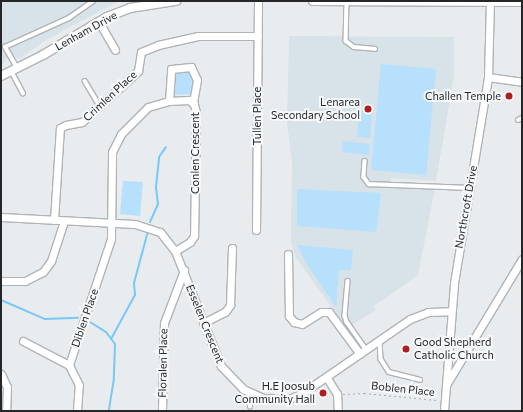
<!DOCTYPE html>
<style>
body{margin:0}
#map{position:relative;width:523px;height:412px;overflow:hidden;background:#e9ecee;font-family:Commissioner,sans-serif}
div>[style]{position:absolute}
.built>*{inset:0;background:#d8e2e9}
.green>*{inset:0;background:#b6e0fc}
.stream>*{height:2px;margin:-1px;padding:0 1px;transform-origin:1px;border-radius:1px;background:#79c8f8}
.path>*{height:1px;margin-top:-0.5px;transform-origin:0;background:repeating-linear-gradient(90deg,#a9acad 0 2px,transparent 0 5px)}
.roads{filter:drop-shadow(1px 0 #b1b4b6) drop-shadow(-1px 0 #b1b4b6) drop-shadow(0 1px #b1b4b6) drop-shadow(0 -1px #b1b4b6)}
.service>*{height:3.5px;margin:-1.75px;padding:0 1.75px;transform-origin:1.75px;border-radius:1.75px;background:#fff}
.minor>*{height:7px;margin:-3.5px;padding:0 3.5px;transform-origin:3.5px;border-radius:3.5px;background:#fff}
.tertiary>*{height:8px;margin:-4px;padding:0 4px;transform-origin:4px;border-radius:4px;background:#fff}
.dots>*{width:11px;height:11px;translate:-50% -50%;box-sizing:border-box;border:2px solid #f6f9fb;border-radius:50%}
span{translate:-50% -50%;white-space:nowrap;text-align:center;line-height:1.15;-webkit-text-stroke:4px #f6f9fb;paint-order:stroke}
.street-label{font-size:11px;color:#252627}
.poi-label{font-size:11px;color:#252627}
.right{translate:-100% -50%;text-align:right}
.left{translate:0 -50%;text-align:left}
.frame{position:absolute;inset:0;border:2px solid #252627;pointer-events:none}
</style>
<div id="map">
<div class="built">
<div style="clip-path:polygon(1px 1px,119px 1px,46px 40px,19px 59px,14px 56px,6px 59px,1px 67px)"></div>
<div style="clip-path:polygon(289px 36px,454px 37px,454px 76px,436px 181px,391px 178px,391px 187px,435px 188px,418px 275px,374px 306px,376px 310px,347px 328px,296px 258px,291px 243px,292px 161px,287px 122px)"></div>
</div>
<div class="green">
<div style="clip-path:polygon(381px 64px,436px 69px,426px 175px,371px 170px)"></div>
<div style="clip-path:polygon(193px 70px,193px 94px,171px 95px,171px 71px)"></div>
<div style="clip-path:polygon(360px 110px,372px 112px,370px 138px,357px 137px)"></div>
<div style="clip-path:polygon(343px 141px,370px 144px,369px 155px,342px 152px)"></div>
<div style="clip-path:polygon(123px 181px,143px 182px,140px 216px,120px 214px)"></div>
<div style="clip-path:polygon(297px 189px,381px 193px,376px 232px,297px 226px)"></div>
<div style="clip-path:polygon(297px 245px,353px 250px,351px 270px,339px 270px,336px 307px,306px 263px)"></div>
</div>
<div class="stream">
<div style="left:150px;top:222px;width:20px;rotate:-66deg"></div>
<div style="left:158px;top:204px;width:17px;rotate:-97deg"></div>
<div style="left:156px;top:187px;width:30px;rotate:-84deg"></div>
<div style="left:159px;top:157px;width:12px;rotate:-55deg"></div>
<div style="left:1px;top:300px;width:48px;rotate:23.4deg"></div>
<div style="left:45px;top:319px;width:33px;rotate:-2deg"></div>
<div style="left:90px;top:322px;width:19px;rotate:32deg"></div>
<div style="left:106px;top:332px;width:15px;rotate:53deg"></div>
<div style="left:115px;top:344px;width:34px;rotate:92deg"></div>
<div style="left:114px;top:378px;width:33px;rotate:99deg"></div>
<div style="left:111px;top:339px;width:50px;rotate:-61.4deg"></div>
<div style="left:135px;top:295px;width:12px;rotate:-95deg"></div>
<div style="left:134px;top:283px;width:54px;rotate:-74.9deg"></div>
</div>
<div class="path">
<div style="left:343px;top:394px;width:21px;rotate:-3deg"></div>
<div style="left:364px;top:393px;width:73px;rotate:5.5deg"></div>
</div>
<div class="roads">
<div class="service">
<div style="left:347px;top:1px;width:40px;rotate:91.4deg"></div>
<div style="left:346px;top:41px;width:10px;rotate:37deg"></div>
<div style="left:354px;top:47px;width:21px;rotate:5deg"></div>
<div style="left:17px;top:68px;width:24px;rotate:-120deg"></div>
<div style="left:5px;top:47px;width:70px;rotate:-24.4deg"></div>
<div style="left:69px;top:18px;width:29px;rotate:-35deg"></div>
<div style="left:12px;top:72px;width:24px;rotate:62deg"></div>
<div style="left:85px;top:81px;width:29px;rotate:59deg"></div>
<div style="left:518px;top:120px;width:4px;rotate:-27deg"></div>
<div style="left:365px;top:161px;width:16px;rotate:94deg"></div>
<div style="left:364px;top:177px;width:9px;rotate:54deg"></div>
<div style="left:369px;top:184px;width:100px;rotate:2.3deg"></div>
<div style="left:348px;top:281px;width:35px;rotate:95deg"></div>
<div style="left:345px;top:316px;width:6px;rotate:72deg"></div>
<div style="left:347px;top:322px;width:33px;rotate:55deg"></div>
<div style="left:380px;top:340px;width:19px;rotate:87deg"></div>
<div style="left:381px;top:359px;width:15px;rotate:58deg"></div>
<div style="left:389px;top:372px;width:32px;rotate:14deg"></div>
<div style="left:250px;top:407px;width:14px;rotate:-90deg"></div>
</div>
<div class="minor">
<div style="left:99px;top:22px;width:32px;rotate:60deg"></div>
<div style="left:488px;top:77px;width:34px;rotate:8deg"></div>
<div style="left:169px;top:101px;width:32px;rotate:-86deg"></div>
<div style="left:171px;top:69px;width:20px;rotate:-6deg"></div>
<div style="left:191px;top:67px;width:14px;rotate:65deg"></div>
<div style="left:197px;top:80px;width:22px;rotate:100deg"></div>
<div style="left:1px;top:217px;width:134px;rotate:3deg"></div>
<div style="left:135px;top:224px;width:26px;rotate:18deg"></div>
<div style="left:160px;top:232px;width:24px;rotate:52deg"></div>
<div style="left:175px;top:251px;width:124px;rotate:68.2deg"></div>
<div style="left:221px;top:366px;width:32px;rotate:46deg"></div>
<div style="left:243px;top:389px;width:22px;rotate:24deg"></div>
<div style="left:263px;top:398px;width:26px;rotate:2deg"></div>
<div style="left:289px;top:399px;width:13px;rotate:-23deg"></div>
<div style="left:301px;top:394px;width:132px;rotate:-34.5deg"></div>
<div style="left:410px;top:319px;width:19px;rotate:-21deg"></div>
<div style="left:428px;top:312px;width:23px;rotate:-2deg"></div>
<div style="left:54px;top:220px;width:92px;rotate:-86.3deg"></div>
<div style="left:60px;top:128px;width:7px;rotate:-27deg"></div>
<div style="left:66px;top:125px;width:16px;rotate:-11deg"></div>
<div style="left:82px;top:122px;width:76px;rotate:-42.3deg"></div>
<div style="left:138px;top:71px;width:19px;rotate:-81deg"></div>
<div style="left:141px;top:52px;width:18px;rotate:-22deg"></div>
<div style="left:158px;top:45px;width:41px;rotate:-12.7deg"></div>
<div style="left:198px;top:36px;width:60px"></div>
<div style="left:256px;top:230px;width:229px;rotate:-89.5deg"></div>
<div style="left:288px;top:254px;width:62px;rotate:89.1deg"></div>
<div style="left:289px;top:316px;width:8px;rotate:50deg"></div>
<div style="left:294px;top:322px;width:8px;rotate:14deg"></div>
<div style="left:302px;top:324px;width:22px;rotate:-32deg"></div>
<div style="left:321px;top:312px;width:8px"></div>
<div style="left:329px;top:312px;width:52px;rotate:53.6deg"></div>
<div style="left:1px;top:281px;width:24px"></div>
<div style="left:25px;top:281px;width:20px;rotate:-27deg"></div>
<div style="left:43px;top:272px;width:14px;rotate:-54deg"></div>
<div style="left:51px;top:261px;width:42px;rotate:-72deg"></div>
<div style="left:203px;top:323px;width:25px;rotate:-27deg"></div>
<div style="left:225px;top:312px;width:9px;rotate:-54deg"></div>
<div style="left:230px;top:305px;width:57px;rotate:-88deg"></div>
<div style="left:23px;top:341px;width:52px;rotate:27.6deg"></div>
<div style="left:1px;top:374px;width:14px;rotate:65deg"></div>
<div style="left:7px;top:387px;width:24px;rotate:92deg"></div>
<div style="left:327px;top:378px;width:19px;rotate:58deg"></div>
<div style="left:337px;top:394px;width:17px;rotate:87deg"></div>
<div style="left:446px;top:385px;width:147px;rotate:-58.9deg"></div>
<div style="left:77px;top:411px;width:26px;rotate:-86deg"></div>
<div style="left:79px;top:385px;width:22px;rotate:-117deg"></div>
<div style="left:69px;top:365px;width:133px;rotate:-71.6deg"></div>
<div style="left:111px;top:239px;width:87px;rotate:-89.3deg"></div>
<div style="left:112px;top:152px;width:20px;rotate:-63deg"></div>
<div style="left:121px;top:134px;width:38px;rotate:-45deg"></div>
<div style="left:148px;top:107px;width:22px;rotate:-16deg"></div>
<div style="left:169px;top:101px;width:20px;rotate:-3deg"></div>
<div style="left:189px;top:100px;width:6px;rotate:39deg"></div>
<div style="left:194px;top:104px;width:9px;rotate:77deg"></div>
<div style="left:196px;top:113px;width:123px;rotate:90.9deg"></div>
<div style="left:194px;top:236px;width:7px;rotate:124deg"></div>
<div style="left:190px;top:242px;width:17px;rotate:149deg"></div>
<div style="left:162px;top:411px;width:88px;rotate:-88.7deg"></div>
<div style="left:164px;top:323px;width:57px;rotate:-69.3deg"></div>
<div style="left:444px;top:411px;width:128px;rotate:-85.5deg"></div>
<div style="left:454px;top:283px;width:209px;rotate:-80.6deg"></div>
<div style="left:488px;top:77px;width:74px;rotate:-88.5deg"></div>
</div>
<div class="tertiary">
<div style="left:313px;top:1px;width:209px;rotate:0.3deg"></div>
<div style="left:1px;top:76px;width:47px;rotate:-26.6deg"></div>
<div style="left:43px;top:55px;width:74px;rotate:-30.7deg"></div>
<div style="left:107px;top:17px;width:25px;rotate:-21deg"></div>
<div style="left:130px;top:8px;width:47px;rotate:-8.7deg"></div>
</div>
</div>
<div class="dots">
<div style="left:509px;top:96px;background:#af1e1e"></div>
<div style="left:368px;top:109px;background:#af1e1e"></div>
<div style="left:406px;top:349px;background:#af1e1e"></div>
<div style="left:323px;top:393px;background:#af1e1e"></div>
</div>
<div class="street-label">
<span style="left:86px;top:31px;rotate:-29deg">Lenham Drive</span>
<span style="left:110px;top:96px;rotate:-43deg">Crimlen Place</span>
<span style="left:257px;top:116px;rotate:-90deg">Tullen Place</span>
<span style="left:195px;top:153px;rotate:-90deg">Conlen Crescent</span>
<span style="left:466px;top:207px;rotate:-80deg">Northcroft Drive</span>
<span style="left:85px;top:318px;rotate:-71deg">Diblen Place</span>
<span style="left:205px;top:324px;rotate:68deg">Esselen Crescent</span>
<span style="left:163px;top:363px;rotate:-89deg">Floralen Place</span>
<span style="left:403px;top:389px;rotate:6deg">Boblen Place</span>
</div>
<div class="poi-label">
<span class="right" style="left:501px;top:96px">Challen Temple</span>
<span class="right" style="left:360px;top:109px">Lenarea<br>Secondary School</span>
<span class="left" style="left:414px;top:349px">Good Shepherd<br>Catholic Church</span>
<span class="right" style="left:315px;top:393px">H.E Joosub<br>Community Hall</span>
</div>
<div class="frame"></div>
</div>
